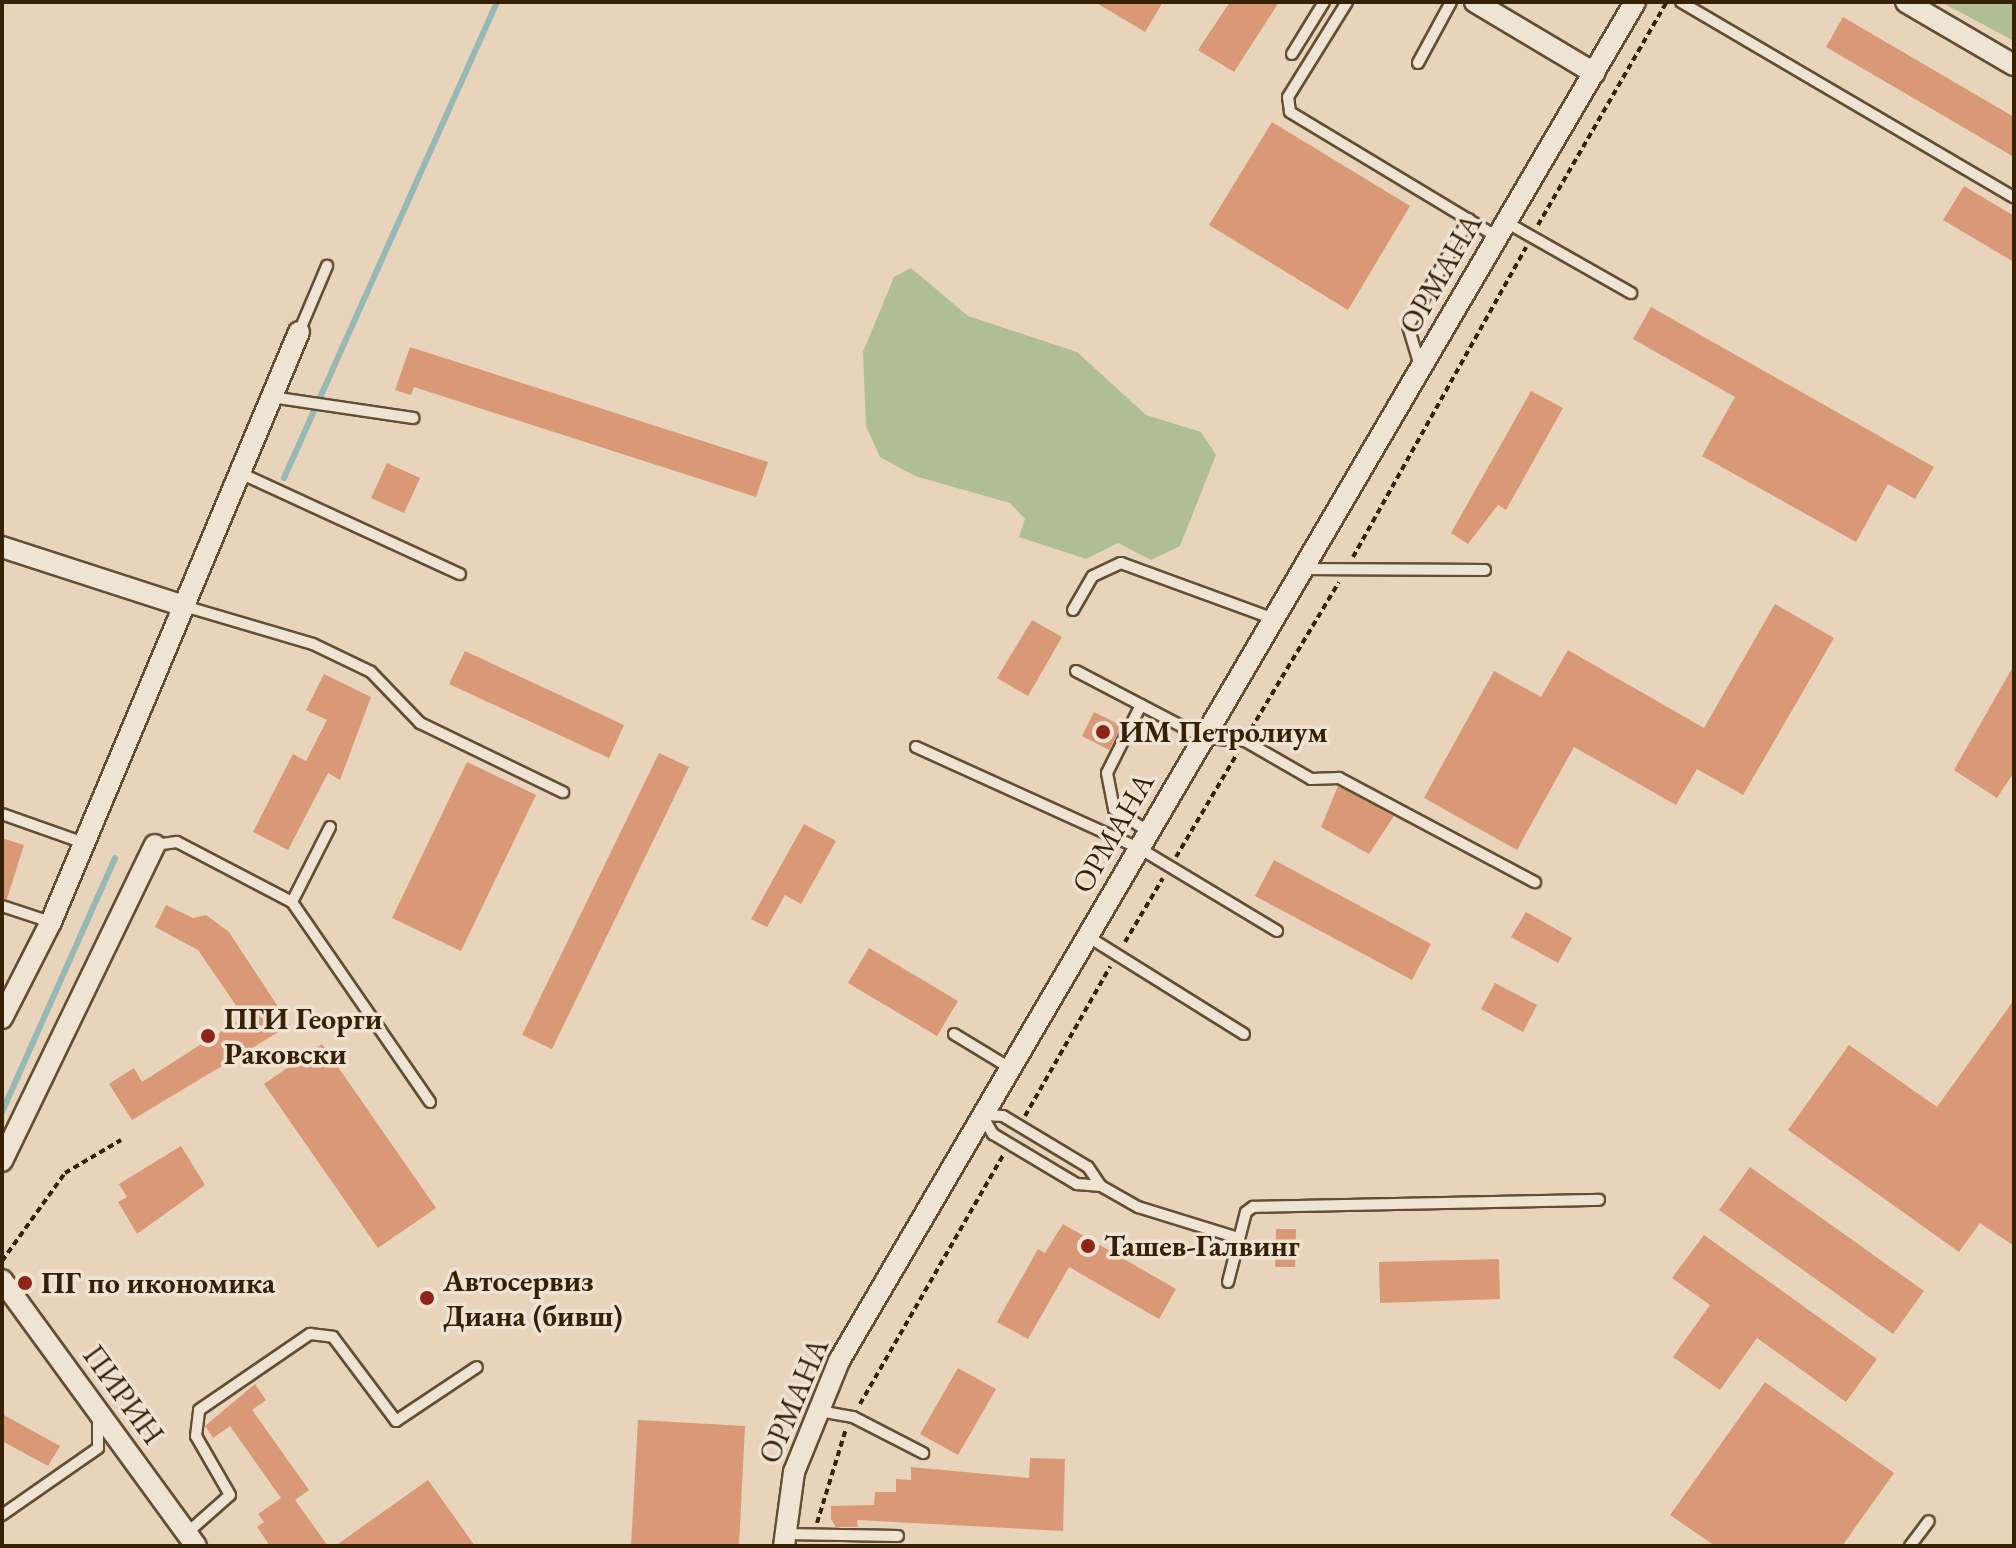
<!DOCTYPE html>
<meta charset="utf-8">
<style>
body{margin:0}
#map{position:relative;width:2016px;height:1548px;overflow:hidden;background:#e7d4bb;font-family:"EB Garamond",serif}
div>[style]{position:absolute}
.green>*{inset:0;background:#afbe95}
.stream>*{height:6px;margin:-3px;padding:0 3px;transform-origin:3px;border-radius:3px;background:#97b8b4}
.building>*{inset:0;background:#d99977}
.path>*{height:4px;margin-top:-2px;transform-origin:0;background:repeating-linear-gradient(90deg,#362104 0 6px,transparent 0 10px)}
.roads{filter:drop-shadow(2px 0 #624e32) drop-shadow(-2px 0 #624e32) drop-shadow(0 2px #624e32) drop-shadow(0 -2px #624e32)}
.lane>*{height:10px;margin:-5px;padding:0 5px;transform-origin:5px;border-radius:5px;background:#efe3d3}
.street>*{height:20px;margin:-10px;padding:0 10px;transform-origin:10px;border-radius:10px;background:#efe3d3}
.dots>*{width:22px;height:22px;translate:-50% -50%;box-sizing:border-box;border:4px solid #efe3d3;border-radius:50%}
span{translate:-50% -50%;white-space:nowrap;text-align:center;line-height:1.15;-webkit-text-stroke:7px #efe3d3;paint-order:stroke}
.street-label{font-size:30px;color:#362104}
.poi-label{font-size:30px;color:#362104;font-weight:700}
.left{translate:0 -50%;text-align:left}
.frame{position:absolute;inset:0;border:4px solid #362104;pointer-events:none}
</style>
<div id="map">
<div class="green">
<div style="clip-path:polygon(1941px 2px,2014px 2px,2014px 41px)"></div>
<div style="clip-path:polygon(911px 268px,968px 316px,1077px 352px,1146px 415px,1201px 432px,1216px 455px,1180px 546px,1151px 560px,1118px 543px,1086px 559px,1019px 537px,1025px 519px,1010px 503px,915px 476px,880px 457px,866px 426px,863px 352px,894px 277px)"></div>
</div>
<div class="stream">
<div style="left:284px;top:478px;width:521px;rotate:-65.89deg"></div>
<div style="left:2px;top:1112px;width:278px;rotate:-66deg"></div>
</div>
<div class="building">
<div style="clip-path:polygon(1095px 2px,1163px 2px,1145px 32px)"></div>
<div style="clip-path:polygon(1230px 2px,1279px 2px,1234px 72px,1198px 50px)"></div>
<div style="clip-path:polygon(1843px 17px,2014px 117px,2014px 157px,1826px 47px)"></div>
<div style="clip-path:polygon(1272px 122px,1410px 206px,1348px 310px,1209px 225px)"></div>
<div style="clip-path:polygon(1964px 186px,2014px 216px,2014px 262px,1943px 220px)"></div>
<div style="clip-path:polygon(1651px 307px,1934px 467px,1915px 499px,1888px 484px,1856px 542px,1702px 456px,1735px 397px,1633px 339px)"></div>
<div style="clip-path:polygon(410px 347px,768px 462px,756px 497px,414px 387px,411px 395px,395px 390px)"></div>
<div style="clip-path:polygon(1531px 391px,1563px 408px,1506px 510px,1498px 505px,1468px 544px,1451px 533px)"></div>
<div style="clip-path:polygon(387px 463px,420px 478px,404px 513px,371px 498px)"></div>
<div style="clip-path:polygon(1775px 604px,1834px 638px,1743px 795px,1697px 769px,1676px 805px,1574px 747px,1517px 850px,1424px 798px,1494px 671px,1541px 697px,1568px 650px,1704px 728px)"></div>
<div style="clip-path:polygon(1032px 620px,1062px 637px,1028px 696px,997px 678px)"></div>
<div style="clip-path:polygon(465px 651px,624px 725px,609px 758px,449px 684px)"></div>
<div style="clip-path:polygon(2014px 665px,2014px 772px,1997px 798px,1954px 770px)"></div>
<div style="clip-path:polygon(324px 674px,371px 697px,340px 780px,328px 773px,288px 850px,253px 832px,293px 754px,306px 761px,327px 720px,306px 710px)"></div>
<div style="clip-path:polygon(1094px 712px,1122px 726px,1109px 750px,1082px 736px)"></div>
<div style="clip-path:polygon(659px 753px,689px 767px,552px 1049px,522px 1035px)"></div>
<div style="clip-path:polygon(467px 762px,536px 795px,461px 951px,392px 918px)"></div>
<div style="clip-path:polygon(1338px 786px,1394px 816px,1369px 854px,1321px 827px)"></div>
<div style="clip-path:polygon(804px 824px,836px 841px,801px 904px,785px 895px,767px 927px,751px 919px)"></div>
<div style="clip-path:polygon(2px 838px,24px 845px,7px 899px,2px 898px)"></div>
<div style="clip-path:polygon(1274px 860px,1431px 944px,1412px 980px,1255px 896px)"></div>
<div style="clip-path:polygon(166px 905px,193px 918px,206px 915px,229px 932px,290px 1025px,132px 1120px,109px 1084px,134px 1068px,142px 1082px,244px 1017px,198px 950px,155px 927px)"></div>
<div style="clip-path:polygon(1526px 912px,1572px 938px,1558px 963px,1511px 937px)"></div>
<div style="clip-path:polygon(869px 948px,958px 1001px,937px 1036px,848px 983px)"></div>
<div style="clip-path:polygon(1495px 983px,1537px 1005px,1523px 1032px,1481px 1009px)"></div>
<div style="clip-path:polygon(2014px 1000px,2014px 1246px,1980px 1223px,1959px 1252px,1788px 1130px,1849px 1045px,1937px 1107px)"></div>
<div style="clip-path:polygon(322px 1044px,436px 1208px,378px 1248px,264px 1084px)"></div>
<div style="clip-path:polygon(181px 1146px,205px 1185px,137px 1234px,118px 1202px,127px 1197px,119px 1184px)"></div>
<div style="clip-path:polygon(1750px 1167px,1924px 1291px,1893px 1334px,1719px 1210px)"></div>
<div style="clip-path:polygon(1063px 1224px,1176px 1289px,1159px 1319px,1069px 1267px,1028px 1339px,997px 1322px,1038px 1249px,1045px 1253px)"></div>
<div style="clip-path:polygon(1276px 1229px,1296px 1229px,1295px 1267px,1275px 1267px)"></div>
<div style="clip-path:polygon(1704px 1235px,1877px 1359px,1846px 1402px,1757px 1338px,1720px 1390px,1673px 1357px,1710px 1305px,1672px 1278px)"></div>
<div style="clip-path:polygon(1499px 1259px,1500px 1299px,1380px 1303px,1379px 1262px)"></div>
<div style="clip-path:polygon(958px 1368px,996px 1389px,958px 1455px,920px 1434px)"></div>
<div style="clip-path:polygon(1765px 1382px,1894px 1473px,1842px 1546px,1715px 1546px,1670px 1515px)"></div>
<div style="clip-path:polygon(255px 1384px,266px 1400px,252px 1410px,309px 1490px,295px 1500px,328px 1546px,270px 1546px,257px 1527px,264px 1522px,258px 1514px,281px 1498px,230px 1426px,213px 1438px,205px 1426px)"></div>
<div style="clip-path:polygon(2px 1414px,60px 1446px,48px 1466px,2px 1441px)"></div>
<div style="clip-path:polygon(638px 1420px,745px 1426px,739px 1546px,631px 1546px)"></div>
<div style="clip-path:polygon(1030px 1458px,1065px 1459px,1063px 1531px,857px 1520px,858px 1527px,836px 1527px,831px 1519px,831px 1506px,874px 1505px,875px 1492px,896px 1492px,896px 1479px,911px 1480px,911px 1467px,1029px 1478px)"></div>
<div style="clip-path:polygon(428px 1480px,475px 1546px,335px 1546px)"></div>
</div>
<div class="path">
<div style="left:1538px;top:225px;width:258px;rotate:-60deg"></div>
<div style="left:1353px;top:557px;width:355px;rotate:-60.8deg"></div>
<div style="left:1251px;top:729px;width:171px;rotate:-59.1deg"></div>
<div style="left:1176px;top:857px;width:120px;rotate:-59.4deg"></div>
<div style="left:1125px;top:942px;width:74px;rotate:-59.3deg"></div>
<div style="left:1025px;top:1116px;width:172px;rotate:-60.3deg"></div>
<div style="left:2px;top:1261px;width:108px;rotate:-54.4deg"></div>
<div style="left:65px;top:1173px;width:65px;rotate:-30.5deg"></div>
<div style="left:860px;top:1404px;width:287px;rotate:-60.1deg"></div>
<div style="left:817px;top:1523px;width:98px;rotate:-72.9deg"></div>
</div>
<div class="roads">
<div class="lane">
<div style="left:1347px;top:2px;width:112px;rotate:121.8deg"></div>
<div style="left:1288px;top:97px;width:15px;rotate:82deg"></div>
<div style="left:1290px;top:112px;width:242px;rotate:31.1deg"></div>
<div style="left:1681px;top:2px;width:386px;rotate:30.4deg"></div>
<div style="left:1292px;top:54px;width:61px;rotate:-58.4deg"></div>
<div style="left:1418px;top:63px;width:69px;rotate:-61.6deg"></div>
<div style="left:1506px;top:222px;width:144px;rotate:29.6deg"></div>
<div style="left:299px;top:332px;width:72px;rotate:-67deg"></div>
<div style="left:1420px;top:366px;width:42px;rotate:-106.7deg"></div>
<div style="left:1408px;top:326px;width:123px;rotate:-60.3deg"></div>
<div style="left:271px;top:397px;width:144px;rotate:8.4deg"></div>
<div style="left:240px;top:473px;width:242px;rotate:24.7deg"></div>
<div style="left:1303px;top:569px;width:182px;rotate:0.3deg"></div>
<div style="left:184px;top:606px;width:134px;rotate:16.4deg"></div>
<div style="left:313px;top:644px;width:64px;rotate:25.8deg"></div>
<div style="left:371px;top:672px;width:71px;rotate:46.1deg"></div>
<div style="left:420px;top:723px;width:159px;rotate:25.8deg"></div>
<div style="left:1073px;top:610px;width:39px;rotate:-60deg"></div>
<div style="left:1093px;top:576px;width:31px;rotate:-25deg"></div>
<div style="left:1121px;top:563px;width:163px;rotate:20.1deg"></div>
<div style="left:1076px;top:671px;width:144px;rotate:27.6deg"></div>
<div style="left:1204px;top:738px;width:41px;rotate:4.2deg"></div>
<div style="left:1245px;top:741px;width:76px;rotate:29.9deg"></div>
<div style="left:1311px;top:779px;width:28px;rotate:-2deg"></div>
<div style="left:1339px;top:778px;width:222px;rotate:28deg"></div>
<div style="left:1141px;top:705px;width:76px;rotate:116.6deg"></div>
<div style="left:1107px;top:773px;width:37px;rotate:79deg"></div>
<div style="left:1114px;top:809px;width:42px;rotate:33.3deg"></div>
<div style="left:916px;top:747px;width:245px;rotate:24.4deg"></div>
<div style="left:1139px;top:848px;width:161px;rotate:31deg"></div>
<div style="left:2px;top:814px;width:87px;rotate:19.5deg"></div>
<div style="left:155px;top:845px;width:22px;rotate:-8deg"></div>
<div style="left:177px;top:842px;width:130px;rotate:27.6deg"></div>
<div style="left:292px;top:902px;width:243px;rotate:55.4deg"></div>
<div style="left:292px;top:902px;width:84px;rotate:-63.1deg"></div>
<div style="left:2px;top:906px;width:52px;rotate:18.1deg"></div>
<div style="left:1087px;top:936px;width:185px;rotate:32deg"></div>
<div style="left:954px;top:1034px;width:66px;rotate:31.3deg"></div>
<div style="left:984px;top:1115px;width:19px;rotate:3deg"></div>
<div style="left:1003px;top:1116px;width:99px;rotate:31deg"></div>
<div style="left:1088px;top:1167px;width:23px;rotate:56deg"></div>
<div style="left:983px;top:1117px;width:20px;rotate:60deg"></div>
<div style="left:993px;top:1134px;width:98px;rotate:30.8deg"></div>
<div style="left:1077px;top:1184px;width:24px;rotate:5deg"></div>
<div style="left:1101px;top:1186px;width:43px;rotate:29.6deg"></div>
<div style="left:1138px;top:1207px;width:105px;rotate:17.2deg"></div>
<div style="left:1228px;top:1282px;width:72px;rotate:-75.6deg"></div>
<div style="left:1246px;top:1212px;width:9px;rotate:-36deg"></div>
<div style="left:1253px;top:1207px;width:346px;rotate:-1.2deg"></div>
<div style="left:819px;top:1411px;width:35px;rotate:10deg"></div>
<div style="left:853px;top:1417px;width:79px;rotate:27.2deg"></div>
<div style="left:2px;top:1515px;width:117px;rotate:-34.9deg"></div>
<div style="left:98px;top:1448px;width:31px;rotate:-90deg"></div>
<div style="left:187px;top:1533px;width:57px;rotate:-41.5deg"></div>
<div style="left:230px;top:1495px;width:68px;rotate:-120deg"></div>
<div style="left:196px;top:1436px;width:26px;rotate:-83deg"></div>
<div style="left:199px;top:1410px;width:135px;rotate:-34.4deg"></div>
<div style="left:310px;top:1334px;width:23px;rotate:7deg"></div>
<div style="left:333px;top:1337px;width:105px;rotate:53.1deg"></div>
<div style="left:396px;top:1421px;width:97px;rotate:-33.7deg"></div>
<div style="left:785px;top:1534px;width:113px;rotate:1deg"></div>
<div style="left:1910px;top:1546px;width:31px;rotate:-53deg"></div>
</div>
<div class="street">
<div style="left:1475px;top:2px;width:139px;rotate:30.8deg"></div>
<div style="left:1906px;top:2px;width:125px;rotate:30.3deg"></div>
<div style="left:2px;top:547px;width:191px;rotate:18deg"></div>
<div style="left:2px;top:1018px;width:108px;rotate:-63deg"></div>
<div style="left:51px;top:922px;width:640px;rotate:-67.2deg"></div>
<div style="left:2px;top:1161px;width:351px;rotate:-64.2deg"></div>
<div style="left:2px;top:1280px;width:329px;rotate:53.9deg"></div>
<div style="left:784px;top:1546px;width:75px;rotate:-82.3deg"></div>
<div style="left:794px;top:1472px;width:120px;rotate:-67.9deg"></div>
<div style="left:839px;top:1361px;width:1575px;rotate:-59.64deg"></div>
</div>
</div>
<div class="dots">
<div style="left:1103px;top:732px;background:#8f2418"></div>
<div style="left:208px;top:1036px;background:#8f2418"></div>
<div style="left:1088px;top:1246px;background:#8f2418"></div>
<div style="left:25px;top:1283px;background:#8f2418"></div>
<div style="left:427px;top:1298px;background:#8f2418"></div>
</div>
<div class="street-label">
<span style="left:1441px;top:274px;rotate:-60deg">ОРМАНА</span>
<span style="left:1113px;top:833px;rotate:-60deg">ОРМАНА</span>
<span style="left:123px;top:1395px;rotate:54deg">ПИРИН</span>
<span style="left:794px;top:1401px;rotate:-67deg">ОРМАНА</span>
</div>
<div class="poi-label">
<span class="left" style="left:1119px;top:732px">ИМ Петролиум</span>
<span class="left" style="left:224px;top:1036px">ПГИ Георги<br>Раковски</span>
<span class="left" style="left:1104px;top:1246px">Ташев-Галвинг</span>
<span class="left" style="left:443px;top:1298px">Автосервиз<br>Диана (бивш)</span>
<span class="left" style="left:41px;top:1283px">ПГ по икономика</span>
</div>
<div class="frame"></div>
</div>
